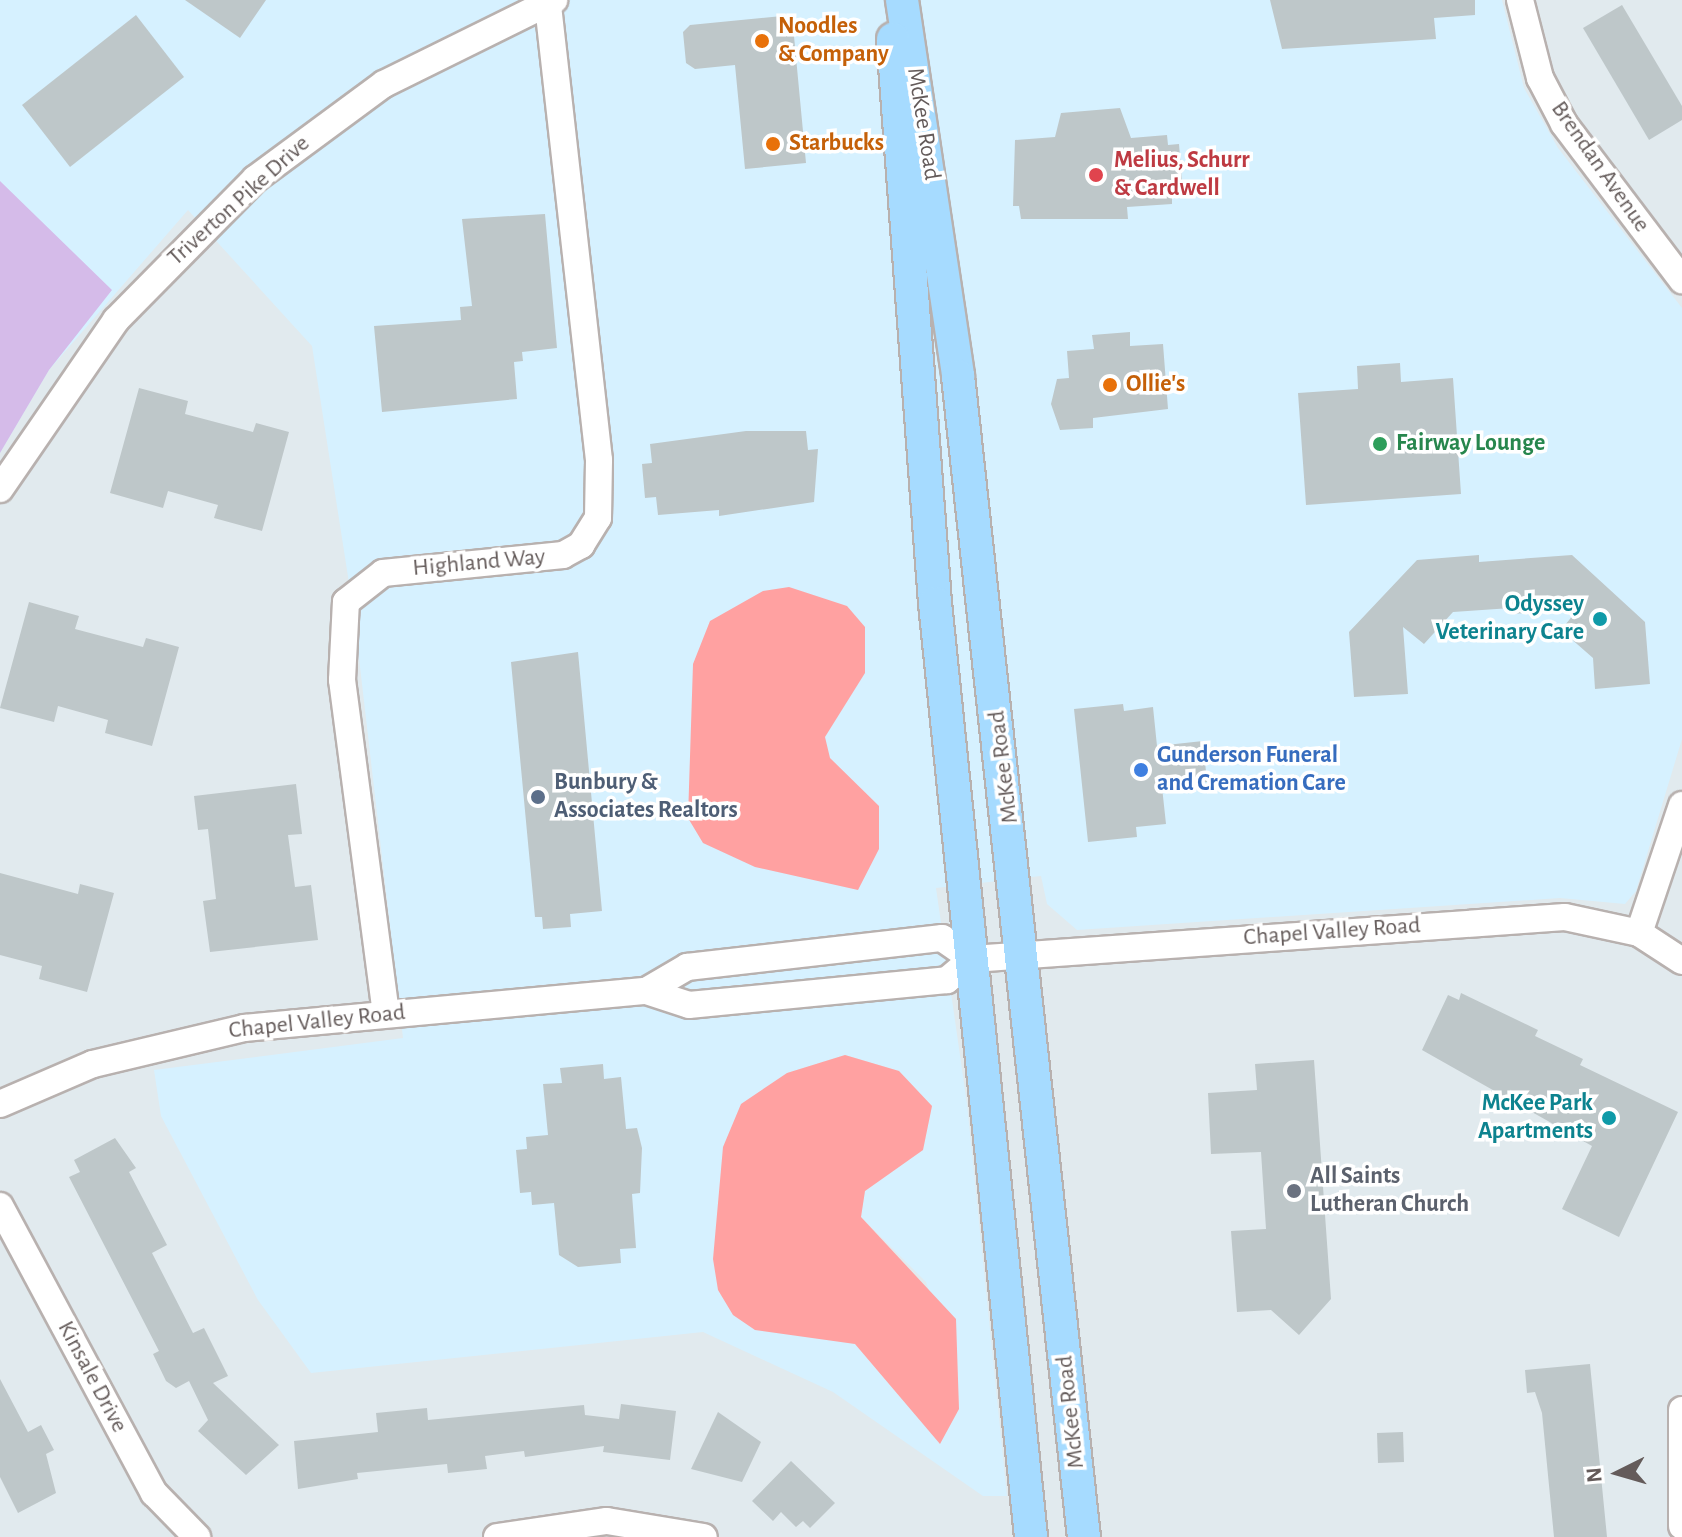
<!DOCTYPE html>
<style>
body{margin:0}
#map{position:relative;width:1682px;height:1537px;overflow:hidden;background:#e1eaee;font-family:"Alegreya Sans",sans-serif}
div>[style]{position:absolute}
.commercial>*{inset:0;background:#d6f1ff}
.green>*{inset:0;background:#d5bbe9}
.water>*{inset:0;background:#ffa1a1}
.building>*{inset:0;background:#bec7c9}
.roads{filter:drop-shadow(2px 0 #b8b1af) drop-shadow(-2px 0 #b8b1af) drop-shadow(0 2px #b8b1af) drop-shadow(0 -2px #b8b1af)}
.minor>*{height:26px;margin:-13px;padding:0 13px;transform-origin:13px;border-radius:13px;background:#fff}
.major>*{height:32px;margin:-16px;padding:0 16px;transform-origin:16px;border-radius:16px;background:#a6dbff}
.dots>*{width:22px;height:22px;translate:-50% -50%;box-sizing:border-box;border:4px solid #fff;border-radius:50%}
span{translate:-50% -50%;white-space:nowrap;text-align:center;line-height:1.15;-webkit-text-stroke:7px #fff;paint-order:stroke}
.food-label{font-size:24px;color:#c56008;font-weight:700}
.left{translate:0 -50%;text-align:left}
.street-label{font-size:24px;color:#645b5a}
.health-label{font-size:24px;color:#be3a42;font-weight:700}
.leisure-label{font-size:24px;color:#27864d;font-weight:700}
.culture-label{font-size:24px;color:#0d838f;font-weight:700}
.right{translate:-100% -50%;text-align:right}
.shop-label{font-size:24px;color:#366cbe;font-weight:700}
.service-label{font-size:24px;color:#4e5e75;font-weight:700}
.worship-label{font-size:24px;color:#5b616d;font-weight:700}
.north{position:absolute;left:1578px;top:1433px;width:80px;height:80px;-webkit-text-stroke:6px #fff;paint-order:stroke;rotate:265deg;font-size:22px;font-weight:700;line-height:32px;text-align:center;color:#645b5a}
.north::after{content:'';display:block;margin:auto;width:28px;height:36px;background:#645b5a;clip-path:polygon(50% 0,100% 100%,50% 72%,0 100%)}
</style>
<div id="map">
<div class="commercial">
<div style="clip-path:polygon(evenodd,0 0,1502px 0,1524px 88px,1558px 148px,1682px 308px,1682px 739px,1636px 891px,1625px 904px,1560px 898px,1077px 930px,1047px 904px,1041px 876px,936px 888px,967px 1104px,1007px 1496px,983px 1496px,833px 1392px,703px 1332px,311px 1373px,258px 1300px,161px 1116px,154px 1070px,403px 1038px,354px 615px,312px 346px,188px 210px,49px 370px,0 453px,0 0,845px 1055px,899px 1071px,932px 1106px,923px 1150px,865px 1191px,861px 1217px,926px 1282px,957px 1374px,959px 1409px,940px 1443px,855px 1344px,806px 1334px,717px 1224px,722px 1162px,787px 1073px,845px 1055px)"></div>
</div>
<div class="green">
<div style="clip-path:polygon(0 181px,112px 290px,49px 370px,0 453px)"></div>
</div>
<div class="water">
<div style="clip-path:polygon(789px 587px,847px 606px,865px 627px,865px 673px,825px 737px,830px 758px,879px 806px,879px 849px,858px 890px,755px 867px,703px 843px,688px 818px,693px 664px,710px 621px,763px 591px)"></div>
<div style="clip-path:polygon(845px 1055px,899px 1071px,932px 1106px,923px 1150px,865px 1191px,861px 1217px,956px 1319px,959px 1409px,940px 1444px,855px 1344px,755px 1330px,733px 1315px,718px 1290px,713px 1259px,723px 1147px,741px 1104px,787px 1073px)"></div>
</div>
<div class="building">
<div style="clip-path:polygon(185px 0,266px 0,240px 38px)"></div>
<div style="clip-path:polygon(1270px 0,1475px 0,1475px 15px,1434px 18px,1436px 39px,1282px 49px)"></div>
<div style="clip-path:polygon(1622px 5px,1682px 106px,1682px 120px,1649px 140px,1583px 28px)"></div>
<div style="clip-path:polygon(136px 15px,184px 77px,70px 167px,22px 105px)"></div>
<div style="clip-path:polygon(792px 15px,806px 163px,745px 169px,735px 65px,695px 69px,686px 63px,683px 32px,690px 25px)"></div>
<div style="clip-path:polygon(1120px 108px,1131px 138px,1167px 135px,1168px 145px,1179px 144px,1183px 193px,1172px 194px,1172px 204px,1127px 207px,1128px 219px,1021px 219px,1019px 206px,1013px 206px,1015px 140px,1055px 137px,1061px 113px)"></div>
<div style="clip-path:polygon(545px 214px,557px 348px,522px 352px,523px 361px,514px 362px,517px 399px,382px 412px,374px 326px,461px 320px,460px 307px,472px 306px,462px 219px)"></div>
<div style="clip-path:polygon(1130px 332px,1130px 346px,1163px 344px,1168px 409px,1093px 418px,1093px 428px,1060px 430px,1051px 404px,1057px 379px,1069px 378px,1067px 351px,1094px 349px,1092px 335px)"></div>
<div style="clip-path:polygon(1400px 363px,1401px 382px,1453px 378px,1461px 494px,1306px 505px,1298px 393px,1358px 389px,1357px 366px)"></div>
<div style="clip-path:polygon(139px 388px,188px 401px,185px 414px,253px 432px,256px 423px,289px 432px,262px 531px,214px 518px,218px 505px,168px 491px,163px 508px,110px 493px)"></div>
<div style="clip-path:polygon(746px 431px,806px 431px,808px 450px,818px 449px,814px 502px,719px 516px,719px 510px,658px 515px,656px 497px,645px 498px,642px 464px,652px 463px,650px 444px)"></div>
<div style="clip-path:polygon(1479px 555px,1479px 562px,1572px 555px,1645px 622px,1650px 684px,1595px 689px,1593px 658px,1561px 630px,1578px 609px,1511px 614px,1511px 608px,1453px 612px,1424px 644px,1403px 627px,1408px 694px,1354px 697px,1349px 632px,1417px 560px)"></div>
<div style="clip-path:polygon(29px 602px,79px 616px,75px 629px,143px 647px,146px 638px,179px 647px,152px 746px,105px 733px,108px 720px,58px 706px,54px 722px,0 708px)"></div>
<div style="clip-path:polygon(578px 652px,602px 911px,570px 914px,571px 927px,543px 929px,542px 917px,535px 917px,511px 662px)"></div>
<div style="clip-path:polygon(1123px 704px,1124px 711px,1153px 707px,1157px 746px,1203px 741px,1207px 782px,1162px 787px,1166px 824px,1136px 827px,1137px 837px,1088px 842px,1074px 709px)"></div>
<div style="clip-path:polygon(296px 784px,302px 834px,288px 835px,295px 887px,311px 885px,318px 940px,210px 952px,203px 901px,216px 899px,208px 829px,198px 830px,194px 796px)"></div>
<div style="clip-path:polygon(0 873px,78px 894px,80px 884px,114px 893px,87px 992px,39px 979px,42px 966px,0 955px)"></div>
<div style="clip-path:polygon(1461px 993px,1538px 1030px,1535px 1036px,1583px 1059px,1580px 1065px,1678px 1112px,1619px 1237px,1562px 1209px,1592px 1146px,1422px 1050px,1448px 995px,1459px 1000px)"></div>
<div style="clip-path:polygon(1314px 1060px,1331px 1299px,1299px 1335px,1271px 1310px,1237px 1312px,1231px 1231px,1266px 1229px,1261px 1152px,1211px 1154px,1208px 1093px,1257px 1090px,1255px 1064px)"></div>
<div style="clip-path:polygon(603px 1064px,604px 1079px,621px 1077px,626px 1129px,637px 1128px,642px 1148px,640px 1193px,632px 1194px,636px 1248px,620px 1249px,621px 1263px,578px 1267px,559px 1255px,554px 1203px,532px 1205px,531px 1192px,520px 1193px,516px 1150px,527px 1149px,526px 1137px,548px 1135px,543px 1084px,562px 1083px,560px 1068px)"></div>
<div style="clip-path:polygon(115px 1138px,136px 1168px,129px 1172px,167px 1245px,152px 1253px,193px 1333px,204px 1328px,228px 1376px,213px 1383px,279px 1445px,246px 1475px,198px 1431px,208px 1420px,189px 1381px,176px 1388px,166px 1381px,153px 1354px,159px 1351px,69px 1177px,80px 1172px,74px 1160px)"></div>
<div style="clip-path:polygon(1590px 1364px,1607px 1537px,1554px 1537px,1542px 1413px,1535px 1392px,1527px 1393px,1525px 1370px)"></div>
<div style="clip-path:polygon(0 1379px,28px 1432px,41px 1425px,54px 1450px,46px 1454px,56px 1493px,18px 1513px,0 1477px)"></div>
<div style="clip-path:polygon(621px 1404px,676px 1411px,670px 1460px,603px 1452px,604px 1446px,525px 1457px,524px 1451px,485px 1456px,487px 1469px,448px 1473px,447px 1464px,357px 1473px,358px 1479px,298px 1489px,294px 1441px,378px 1432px,376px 1413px,427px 1408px,428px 1420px,584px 1405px,585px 1415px,619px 1419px)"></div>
<div style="clip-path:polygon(718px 1412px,761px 1442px,742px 1482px,691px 1469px)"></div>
<div style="clip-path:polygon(1403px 1432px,1404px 1462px,1378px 1463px,1377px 1433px)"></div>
<div style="clip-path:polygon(791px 1461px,835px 1503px,810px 1528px,803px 1521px,796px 1527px,781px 1512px,773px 1521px,752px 1501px)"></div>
</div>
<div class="roads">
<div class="minor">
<div style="left:1520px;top:0;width:81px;rotate:75.6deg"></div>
<div style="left:1540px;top:78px;width:52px;rotate:62.4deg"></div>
<div style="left:1564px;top:124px;width:196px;rotate:52.9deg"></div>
<div style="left:0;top:489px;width:205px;rotate:-55.5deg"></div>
<div style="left:116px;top:320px;width:198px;rotate:-45.4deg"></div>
<div style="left:255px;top:179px;width:160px;rotate:-36.4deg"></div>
<div style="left:384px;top:84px;width:190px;rotate:-26.3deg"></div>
<div style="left:1639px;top:933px;width:135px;rotate:-71.4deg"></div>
<div style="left:646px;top:991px;width:48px;rotate:-30.3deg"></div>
<div style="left:687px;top:967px;width:257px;rotate:-6.5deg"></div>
<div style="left:942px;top:938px;width:37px;rotate:35deg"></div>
<div style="left:386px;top:1014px;width:337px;rotate:-97.5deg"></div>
<div style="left:342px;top:680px;width:78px;rotate:-87.1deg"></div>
<div style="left:346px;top:602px;width:47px;rotate:-38.1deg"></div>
<div style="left:383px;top:573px;width:181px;rotate:-5.7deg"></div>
<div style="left:563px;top:555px;width:21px;rotate:-29deg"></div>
<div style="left:581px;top:545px;width:32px;rotate:-58deg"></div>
<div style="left:598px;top:518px;width:58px;rotate:-89deg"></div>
<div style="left:599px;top:460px;width:461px;rotate:-96.4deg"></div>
<div style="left:0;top:1104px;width:101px;rotate:-23.3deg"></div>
<div style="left:93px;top:1064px;width:155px;rotate:-13.4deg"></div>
<div style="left:244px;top:1028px;width:404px;rotate:-5.3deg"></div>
<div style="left:646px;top:991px;width:45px;rotate:18deg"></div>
<div style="left:689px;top:1005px;width:259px;rotate:-5.5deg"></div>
<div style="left:947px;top:980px;width:33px;rotate:-40deg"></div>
<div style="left:972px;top:959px;width:594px;rotate:-4.05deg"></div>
<div style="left:1565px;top:917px;width:76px;rotate:12.2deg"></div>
<div style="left:1639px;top:933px;width:51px;rotate:33.1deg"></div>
<div style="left:0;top:1206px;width:326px;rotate:61.8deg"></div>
<div style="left:154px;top:1493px;width:62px;rotate:45.7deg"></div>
<div style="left:1682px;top:1410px;width:116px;rotate:90deg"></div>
<div style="left:497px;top:1537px;width:111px;rotate:-8.3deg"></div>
<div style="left:607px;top:1521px;width:98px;rotate:9.4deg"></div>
</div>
<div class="major">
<div style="left:902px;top:0;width:380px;rotate:81.5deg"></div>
<div style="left:958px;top:376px;width:1168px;rotate:83.81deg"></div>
<div style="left:893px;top:39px;width:566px;rotate:85.74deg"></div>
<div style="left:935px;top:603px;width:939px;rotate:84.13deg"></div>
</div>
</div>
<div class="dots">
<div style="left:762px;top:41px;background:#e8710a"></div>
<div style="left:773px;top:144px;background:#e8710a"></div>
<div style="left:1096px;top:175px;background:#e0444e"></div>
<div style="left:1110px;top:385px;background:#e8710a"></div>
<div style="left:1380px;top:444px;background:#2e9e5b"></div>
<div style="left:1600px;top:619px;background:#0f9aa8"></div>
<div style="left:1141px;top:770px;background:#3f7fe0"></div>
<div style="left:538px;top:797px;background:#5c6f8a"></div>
<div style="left:1609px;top:1118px;background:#0f9aa8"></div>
<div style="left:1294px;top:1191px;background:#6b7280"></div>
</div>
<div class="food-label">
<span class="left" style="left:778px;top:41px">Noodles<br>&amp; Company</span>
<span class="left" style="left:789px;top:144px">Starbucks</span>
<span class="left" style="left:1126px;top:385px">Ollie's</span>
</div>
<div class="street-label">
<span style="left:923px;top:124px;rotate:81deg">McKee Road</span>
<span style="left:1600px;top:167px;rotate:55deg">Brendan Avenue</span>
<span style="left:239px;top:201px;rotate:-42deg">Triverton Pike Drive</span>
<span style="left:479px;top:563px;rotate:-5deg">Highland Way</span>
<span style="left:1004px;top:767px;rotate:-97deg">McKee Road</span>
<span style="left:1332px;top:932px;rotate:-4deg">Chapel Valley Road</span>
<span style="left:317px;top:1022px;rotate:-6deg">Chapel Valley Road</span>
<span style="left:92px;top:1377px;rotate:62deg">Kinsale Drive</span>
<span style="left:1071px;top:1412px;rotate:-96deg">McKee Road</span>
</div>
<div class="health-label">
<span class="left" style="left:1114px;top:175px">Melius, Schurr<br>&amp; Cardwell</span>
</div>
<div class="leisure-label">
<span class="left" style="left:1396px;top:444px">Fairway Lounge</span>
</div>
<div class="culture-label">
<span class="right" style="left:1584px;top:619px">Odyssey<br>Veterinary Care</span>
<span class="right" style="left:1593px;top:1118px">McKee Park<br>Apartments</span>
</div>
<div class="shop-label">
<span class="left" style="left:1157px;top:770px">Gunderson Funeral<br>and Cremation Care</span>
</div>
<div class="service-label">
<span class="left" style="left:554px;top:797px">Bunbury &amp;<br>Associates Realtors</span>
</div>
<div class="worship-label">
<span class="left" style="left:1310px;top:1191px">All Saints<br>Lutheran Church</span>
</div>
<div class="north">N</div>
</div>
